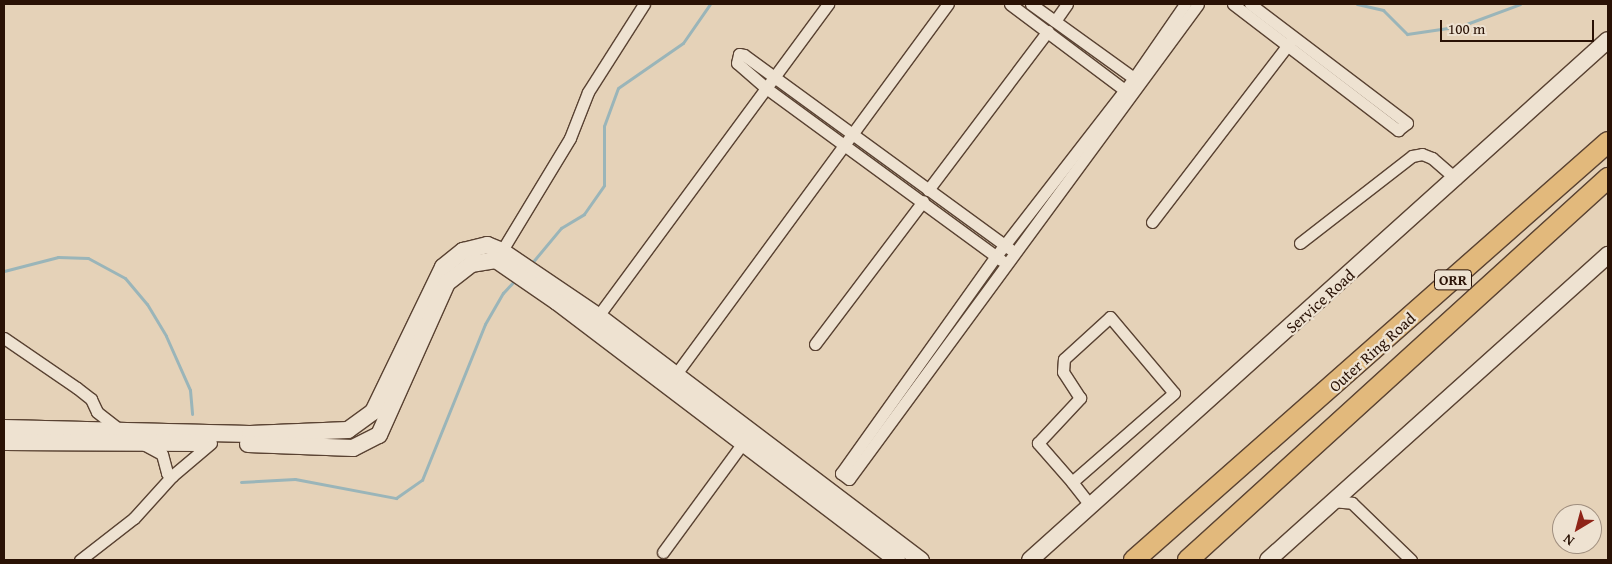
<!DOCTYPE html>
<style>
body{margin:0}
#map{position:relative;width:1612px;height:564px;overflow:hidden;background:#e5d2b8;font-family:"Gentium Book Plus",serif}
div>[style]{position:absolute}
.stream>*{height:3px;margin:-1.5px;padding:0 1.5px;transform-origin:1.5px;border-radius:1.5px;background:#9ab5b9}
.roads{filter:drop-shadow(1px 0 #594232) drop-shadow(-1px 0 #594232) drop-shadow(0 1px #594232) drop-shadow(0 -1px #594232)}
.minor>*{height:11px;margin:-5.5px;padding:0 5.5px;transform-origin:5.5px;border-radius:5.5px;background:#eee2d1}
.secondary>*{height:16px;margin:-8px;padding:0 8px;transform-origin:8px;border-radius:8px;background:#eee2d1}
.motorway>*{height:20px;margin:-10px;padding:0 10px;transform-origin:10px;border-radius:10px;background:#e2b97c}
span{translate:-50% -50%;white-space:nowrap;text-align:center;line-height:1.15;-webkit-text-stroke:4.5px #eee2d1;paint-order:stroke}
.shield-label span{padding:1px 4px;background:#eee2d1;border:1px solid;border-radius:4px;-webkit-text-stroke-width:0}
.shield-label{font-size:15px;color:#2a1205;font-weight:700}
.street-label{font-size:16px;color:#2a1205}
.frame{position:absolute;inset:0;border:5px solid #2a1205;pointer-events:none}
.north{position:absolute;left:1552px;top:504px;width:50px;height:50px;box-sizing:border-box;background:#eee2d1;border:1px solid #a08f7f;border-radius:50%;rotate:217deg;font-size:14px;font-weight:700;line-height:20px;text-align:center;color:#2a1205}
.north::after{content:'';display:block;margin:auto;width:18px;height:22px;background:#8f2418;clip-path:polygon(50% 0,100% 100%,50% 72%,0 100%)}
.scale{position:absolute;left:1440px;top:20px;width:154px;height:22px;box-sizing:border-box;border:2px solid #2a1205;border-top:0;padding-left:6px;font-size:15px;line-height:18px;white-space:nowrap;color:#2a1205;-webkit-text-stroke:4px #eee2d1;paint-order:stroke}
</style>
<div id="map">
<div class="stream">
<div style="left:1357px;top:4px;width:27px;rotate:13deg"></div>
<div style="left:1383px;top:10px;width:34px;rotate:45deg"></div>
<div style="left:1407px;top:34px;width:55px;rotate:-8.4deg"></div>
<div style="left:1461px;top:26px;width:63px;rotate:-20.4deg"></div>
<div style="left:531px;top:264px;width:47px;rotate:-50.2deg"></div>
<div style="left:561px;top:228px;width:27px;rotate:-31deg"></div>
<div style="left:584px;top:214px;width:35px;rotate:-55deg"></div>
<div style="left:604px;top:185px;width:59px;rotate:-90deg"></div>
<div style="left:604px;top:126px;width:40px;rotate:-69.8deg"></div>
<div style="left:618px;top:88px;width:79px;rotate:-34.7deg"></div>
<div style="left:683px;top:43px;width:47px;rotate:-55.3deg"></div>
<div style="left:4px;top:271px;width:56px;rotate:-14.5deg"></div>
<div style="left:58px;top:257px;width:30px;rotate:2deg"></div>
<div style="left:88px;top:258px;width:42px;rotate:28.4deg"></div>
<div style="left:125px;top:278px;width:34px;rotate:50deg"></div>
<div style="left:147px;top:304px;width:37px;rotate:59deg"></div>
<div style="left:166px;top:336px;width:59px;rotate:66deg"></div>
<div style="left:190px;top:390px;width:24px;rotate:85deg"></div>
<div style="left:241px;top:482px;width:54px;rotate:-3.2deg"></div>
<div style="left:295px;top:479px;width:103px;rotate:10.7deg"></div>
<div style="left:396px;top:498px;width:32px;rotate:-35deg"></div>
<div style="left:422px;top:480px;width:168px;rotate:-68deg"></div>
<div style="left:485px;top:324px;width:36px;rotate:-60deg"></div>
<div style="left:503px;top:293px;width:19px;rotate:-47deg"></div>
</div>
<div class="roads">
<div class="minor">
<div style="left:1010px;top:4px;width:151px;rotate:36.9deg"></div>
<div style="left:1031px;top:4px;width:133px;rotate:35.8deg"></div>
<div style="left:1185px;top:4px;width:90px;rotate:124.6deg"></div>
<div style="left:1134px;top:78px;width:225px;rotate:127.8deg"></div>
<div style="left:996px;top:256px;width:267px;rotate:125.5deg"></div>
<div style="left:841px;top:473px;width:10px;rotate:37deg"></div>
<div style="left:849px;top:479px;width:589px;rotate:-53.69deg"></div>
<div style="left:1233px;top:4px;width:208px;rotate:37.4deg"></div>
<div style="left:1398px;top:130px;width:11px;rotate:-38deg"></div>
<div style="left:1407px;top:123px;width:197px;rotate:-142.8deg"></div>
<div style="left:1055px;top:21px;width:21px;rotate:-55deg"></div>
<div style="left:928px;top:190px;width:199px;rotate:-53deg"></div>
<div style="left:1152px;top:222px;width:232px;rotate:-52.5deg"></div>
<div style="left:1300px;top:243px;width:142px;rotate:-37.8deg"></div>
<div style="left:1412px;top:156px;width:10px;rotate:-11deg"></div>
<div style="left:1422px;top:154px;width:11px;rotate:22deg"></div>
<div style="left:1432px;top:158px;width:32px;rotate:41deg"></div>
<div style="left:498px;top:257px;width:139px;rotate:-58.8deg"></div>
<div style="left:570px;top:138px;width:49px;rotate:-68.6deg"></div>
<div style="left:588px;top:92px;width:104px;rotate:-57.5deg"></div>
<div style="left:1001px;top:260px;width:291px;rotate:-143.8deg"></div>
<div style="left:766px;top:88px;width:38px;rotate:-139deg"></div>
<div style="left:737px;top:63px;width:9px;rotate:-77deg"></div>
<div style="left:739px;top:54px;width:5px;rotate:11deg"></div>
<div style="left:744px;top:55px;width:329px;rotate:36.1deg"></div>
<div style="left:598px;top:316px;width:388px;rotate:-53.6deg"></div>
<div style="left:4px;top:338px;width:88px;rotate:34.4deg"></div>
<div style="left:77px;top:388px;width:18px;rotate:38deg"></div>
<div style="left:91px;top:399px;width:14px;rotate:65deg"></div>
<div style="left:97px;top:412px;width:33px;rotate:38deg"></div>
<div style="left:815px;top:344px;width:179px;rotate:-52.9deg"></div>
<div style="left:676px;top:374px;width:459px;rotate:-53.7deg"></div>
<div style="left:143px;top:444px;width:21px;rotate:28deg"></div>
<div style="left:162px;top:454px;width:20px;rotate:75deg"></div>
<div style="left:167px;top:473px;width:6px;rotate:31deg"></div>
<div style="left:1072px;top:482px;width:52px;rotate:-131.1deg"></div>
<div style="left:1038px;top:443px;width:62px;rotate:-47deg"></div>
<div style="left:1080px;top:398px;width:31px;rotate:-123deg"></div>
<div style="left:1063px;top:372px;width:13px;rotate:-86deg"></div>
<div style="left:1064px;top:359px;width:62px;rotate:-42.4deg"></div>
<div style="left:1110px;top:317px;width:99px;rotate:49.9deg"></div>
<div style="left:1174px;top:393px;width:135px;rotate:138.9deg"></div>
<div style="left:1072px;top:482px;width:31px;rotate:52deg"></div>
<div style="left:1331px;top:501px;width:21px;rotate:5deg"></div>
<div style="left:1352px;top:503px;width:82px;rotate:44deg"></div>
<div style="left:663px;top:552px;width:134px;rotate:-53.8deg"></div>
<div style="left:80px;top:560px;width:68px;rotate:-37.9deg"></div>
<div style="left:134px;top:518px;width:57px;rotate:-47.9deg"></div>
<div style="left:172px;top:476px;width:51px;rotate:-40.2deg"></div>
</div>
<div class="secondary">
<div style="left:4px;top:428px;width:246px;rotate:1.4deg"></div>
<div style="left:250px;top:434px;width:98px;rotate:-2.3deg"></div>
<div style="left:348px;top:430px;width:31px;rotate:-36deg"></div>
<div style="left:373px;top:412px;width:161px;rotate:-64.2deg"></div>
<div style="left:443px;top:267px;width:26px;rotate:-39deg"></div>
<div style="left:463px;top:251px;width:25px;rotate:-14deg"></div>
<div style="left:487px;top:245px;width:16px;rotate:22deg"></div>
<div style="left:502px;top:251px;width:116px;rotate:34.1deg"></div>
<div style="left:598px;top:316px;width:405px;rotate:37.1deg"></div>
<div style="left:4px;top:442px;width:197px;rotate:0.3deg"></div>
<div style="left:248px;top:444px;width:105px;rotate:2.2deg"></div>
<div style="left:353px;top:448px;width:29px;rotate:-27deg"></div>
<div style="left:379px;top:435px;width:167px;rotate:-65.9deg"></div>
<div style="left:447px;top:283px;width:31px;rotate:-38deg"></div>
<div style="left:471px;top:264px;width:25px;rotate:-9deg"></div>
<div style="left:496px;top:260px;width:74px;rotate:34.5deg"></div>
<div style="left:557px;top:302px;width:427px;rotate:37.2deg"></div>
<div style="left:1030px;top:560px;width:777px;rotate:-41.98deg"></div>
<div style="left:1268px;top:560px;width:457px;rotate:-41.9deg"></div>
</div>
<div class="motorway">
<div style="left:1134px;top:560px;width:632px;rotate:-41.41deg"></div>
<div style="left:1188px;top:560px;width:568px;rotate:-42.29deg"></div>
</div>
</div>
<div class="shield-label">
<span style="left:1453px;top:280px">ORR</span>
</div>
<div class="street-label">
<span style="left:1320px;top:301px;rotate:-42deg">Service Road</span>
<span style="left:1372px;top:352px;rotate:-42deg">Outer Ring Road</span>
</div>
<div class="frame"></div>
<div class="north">N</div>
<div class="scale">100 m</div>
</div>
